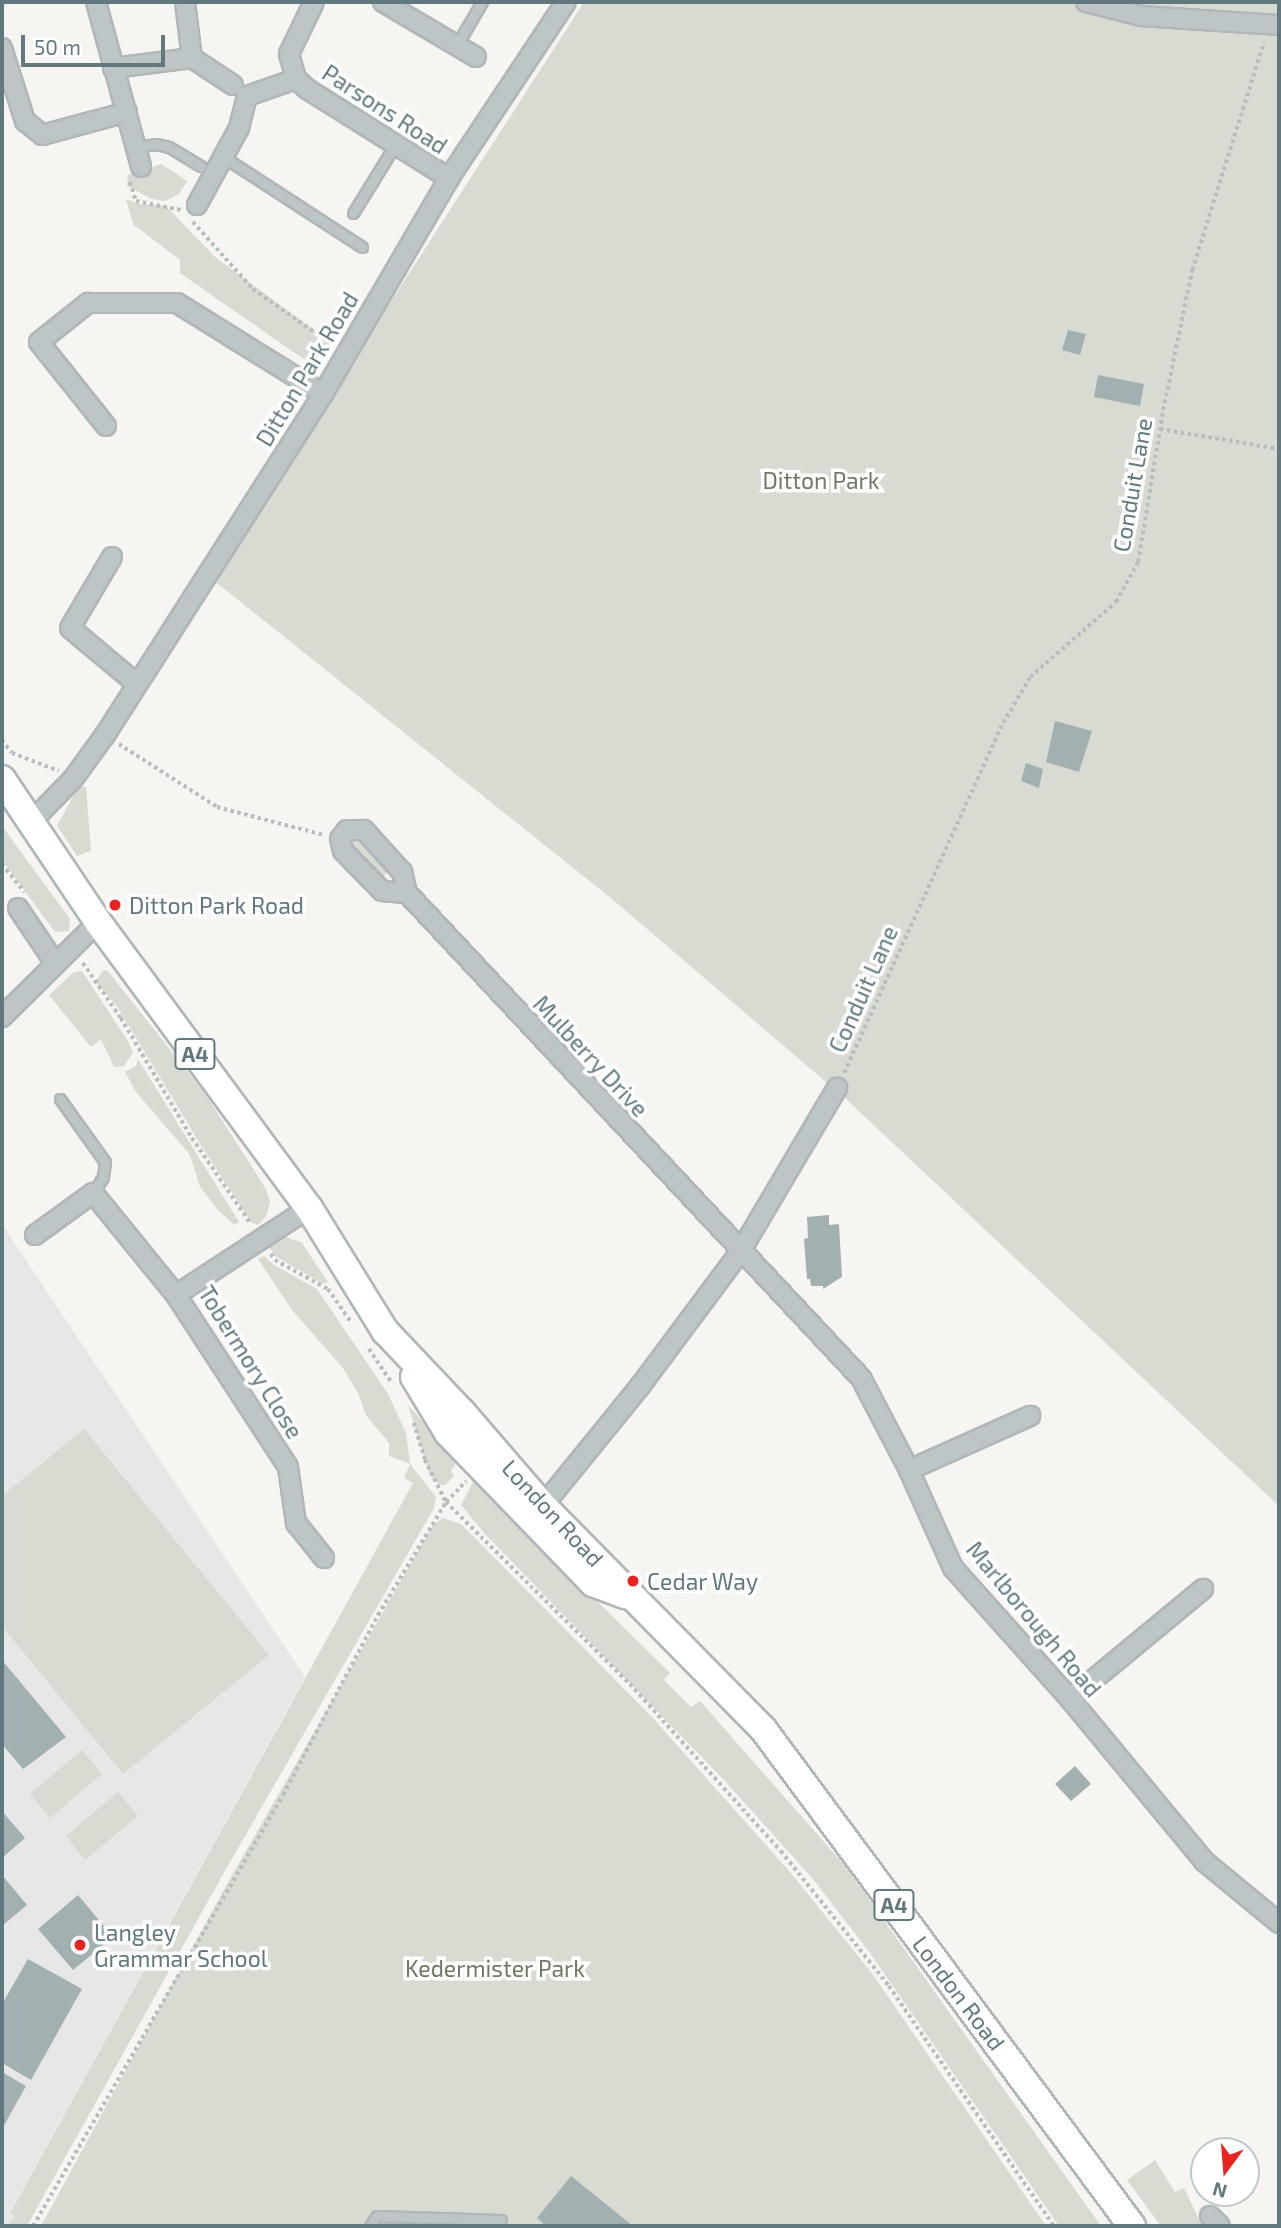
<!DOCTYPE html>
<style>
body{margin:0}
#map{position:relative;width:1281px;height:2228px;overflow:hidden;background:#f6f5f2;font-family:"Exo 2",sans-serif}
div>[style]{position:absolute}
.built>*{inset:0;background:#e6e7e6}
.green>*{inset:0;background:#d7dbd1}
.building>*{inset:0;background:#a3b0b2}
.path>*{height:3.5px;margin-top:-1.75px;transform-origin:0;background:repeating-linear-gradient(90deg,#b8bdbe 0 3.5px,transparent 0 7px)}
.roads{filter:drop-shadow(2px 0 #b0b7b9) drop-shadow(-2px 0 #b0b7b9) drop-shadow(0 2px #b0b7b9) drop-shadow(0 -2px #b0b7b9)}
.lane>*{height:9px;margin:-4.5px;padding:0 4.5px;transform-origin:4.5px;border-radius:4.5px;background:#bec5c7}
.street>*{height:18px;margin:-9px;padding:0 9px;transform-origin:9px;border-radius:9px;background:#bec5c7}
.primary>*{height:26px;margin:-13px;padding:0 13px;transform-origin:13px;border-radius:13px;background:#fff}
.dots>*{width:19px;height:19px;translate:-50% -50%;box-sizing:border-box;border:4px solid #fff;border-radius:50%}
span{translate:-50% -50%;white-space:nowrap;text-align:center;line-height:1.15;-webkit-text-stroke:7px #fff;paint-order:stroke}
.shield-label span{padding:2px 5px;background:#fff;border:2px solid;border-radius:5px;-webkit-text-stroke-width:0}
.shield-label{font-size:21px;color:#60787e;font-weight:700}
.street-label{font-size:23px;color:#60787e}
.park-label{font-size:23px;color:#6d7b63}
.poi-label{font-size:23px;color:#60787e}
.left{translate:0 -50%;text-align:left}
.frame{position:absolute;inset:0;border:4px solid #60787e;pointer-events:none}
.north{position:absolute;left:1190px;top:2137px;width:70px;height:70px;box-sizing:border-box;background:#fff;border:2px solid #bfc9cb;border-radius:50%;rotate:196deg;font-size:19px;font-weight:700;line-height:28px;text-align:center;color:#60787e}
.north::after{content:'';display:block;margin:auto;width:24px;height:32px;background:#e82320;clip-path:polygon(50% 0,100% 100%,50% 72%,0 100%)}
.scale{position:absolute;left:21px;top:35px;width:144px;height:32px;box-sizing:border-box;border:4px solid #60787e;border-top:0;padding-left:9px;font-size:21px;line-height:24px;white-space:nowrap;color:#60787e;-webkit-text-stroke:5px #fff;paint-order:stroke}
</style>
<div id="map">
<div class="built">
<div style="clip-path:polygon(2px 1224px,305px 1677px,10px 2212px,15px 2216px,9px 2226px,2px 2226px)"></div>
</div>
<div class="green">
<div style="clip-path:polygon(584px 2px,1279px 2px,1279px 1506px,846px 1099px,612px 899px,212px 579px)"></div>
<div style="clip-path:polygon(161px 164px,187px 181px,179px 194px,165px 201px,152px 199px,127px 186px,128px 175px)"></div>
<div style="clip-path:polygon(126px 199px,139px 204px,166px 206px,215px 257px,329px 341px,312px 365px,180px 273px,180px 260px,133px 224px)"></div>
<div style="clip-path:polygon(78px 787px,86px 787px,91px 851px,77px 856px,57px 826px)"></div>
<div style="clip-path:polygon(2px 826px,70px 919px,69px 931px,55px 932px,2px 860px)"></div>
<div style="clip-path:polygon(352px 835px,387px 872px,381px 880px,345px 842px)"></div>
<div style="clip-path:polygon(104px 970px,107px 970px,206px 1095px,266px 1189px,270px 1202px,266px 1216px,258px 1225px,251px 1222px,202px 1147px,118px 1008px,95px 981px)"></div>
<div style="clip-path:polygon(82px 971px,129px 1043px,133px 1052px,124px 1066px,114px 1067px,101px 1039px,91px 1047px,49px 995px,74px 972px)"></div>
<div style="clip-path:polygon(138px 1059px,183px 1132px,239px 1222px,234px 1225px,217px 1209px,200px 1187px,190px 1155px,136px 1092px,125px 1072px,136px 1066px)"></div>
<div style="clip-path:polygon(277px 1234px,301px 1242px,328px 1282px,323px 1284px,275px 1256px,264px 1239px)"></div>
<div style="clip-path:polygon(264px 1256px,274px 1265px,317px 1289px,388px 1394px,406px 1433px,410px 1464px,436px 1497px,434px 1508px,222px 1876px,27px 2226px,9px 2226px,15px 2216px,10px 2213px,413px 1483px,404px 1478px,410px 1464px,389px 1456px,389px 1443px,366px 1415px,358px 1393px,343px 1368px,292px 1310px,258px 1259px)"></div>
<div style="clip-path:polygon(408px 1405px,457px 1461px,451px 1471px,454px 1476px,445px 1485px,439px 1485px,429px 1473px)"></div>
<div style="clip-path:polygon(84px 1429px,269px 1655px,123px 1774px,2px 1626px,2px 1496px)"></div>
<div style="clip-path:polygon(474px 1480px,670px 1673px,664px 1680px,691px 1707px,700px 1701px,846px 1867px,1101px 2226px,1059px 2226px,870px 1953px,813px 1879px,722px 1778px,485px 1534px,461px 1505px)"></div>
<div style="clip-path:polygon(443px 1518px,461px 1524px,652px 1717px,790px 1872px,871px 1972px,1046px 2226px,41px 2226px,227px 1884px,433px 1525px)"></div>
<div style="clip-path:polygon(82px 1750px,102px 1774px,50px 1818px,30px 1794px)"></div>
<div style="clip-path:polygon(118px 1792px,138px 1816px,85px 1860px,66px 1836px)"></div>
<div style="clip-path:polygon(1155px 2160px,1175px 2192px,1184px 2188px,1202px 2226px,1161px 2226px,1127px 2180px)"></div>
</div>
<div class="building">
<div style="clip-path:polygon(1068px 330px,1086px 334px,1080px 355px,1062px 350px)"></div>
<div style="clip-path:polygon(1098px 375px,1144px 384px,1140px 406px,1094px 397px)"></div>
<div style="clip-path:polygon(1055px 721px,1092px 731px,1079px 772px,1046px 762px)"></div>
<div style="clip-path:polygon(1026px 763px,1043px 769px,1039px 788px,1021px 781px)"></div>
<div style="clip-path:polygon(829px 1215px,829px 1225px,839px 1224px,842px 1277px,823px 1289px,823px 1286px,811px 1286px,810px 1279px,807px 1279px,804px 1239px,808px 1238px,807px 1217px)"></div>
<div style="clip-path:polygon(2px 1660px,66px 1737px,23px 1769px,2px 1744px)"></div>
<div style="clip-path:polygon(1075px 1766px,1091px 1784px,1071px 1801px,1055px 1784px)"></div>
<div style="clip-path:polygon(2px 1811px,25px 1838px,2px 1858px)"></div>
<div style="clip-path:polygon(2px 1875px,27px 1905px,2px 1926px)"></div>
<div style="clip-path:polygon(78px 1895px,113px 1937px,73px 1970px,38px 1929px)"></div>
<div style="clip-path:polygon(28px 1959px,82px 1989px,31px 2080px,2px 2063px,2px 2004px)"></div>
<div style="clip-path:polygon(2px 2072px,26px 2086px,2px 2129px)"></div>
<div style="clip-path:polygon(571px 2176px,633px 2226px,546px 2226px,537px 2218px)"></div>
</div>
<div class="path">
<div style="left:130px;top:182px;width:20px;rotate:72deg"></div>
<div style="left:136px;top:201px;width:46px;rotate:11.3deg"></div>
<div style="left:193px;top:222px;width:90px;rotate:48.2deg"></div>
<div style="left:253px;top:289px;width:98px;rotate:35deg"></div>
<div style="left:1160px;top:429px;width:121px;rotate:9.5deg"></div>
<div style="left:2px;top:740px;width:16px;rotate:52deg"></div>
<div style="left:12px;top:753px;width:50px;rotate:21deg"></div>
<div style="left:119px;top:744px;width:117px;rotate:32.7deg"></div>
<div style="left:217px;top:807px;width:111px;rotate:14.7deg"></div>
<div style="left:2px;top:864px;width:36px;rotate:51deg"></div>
<div style="left:83px;top:963px;width:67px;rotate:55.4deg"></div>
<div style="left:121px;top:1018px;width:139px;rotate:59.4deg"></div>
<div style="left:192px;top:1138px;width:104px;rotate:55.5deg"></div>
<div style="left:844px;top:1073px;width:384px;rotate:-65.6deg"></div>
<div style="left:1003px;top:723px;width:53px;rotate:-59.6deg"></div>
<div style="left:1030px;top:677px;width:114px;rotate:-41.1deg"></div>
<div style="left:1116px;top:602px;width:46px;rotate:-61.2deg"></div>
<div style="left:1138px;top:562px;width:154px;rotate:-80.7deg"></div>
<div style="left:1163px;top:410px;width:143px;rotate:-78.3deg"></div>
<div style="left:1192px;top:270px;width:239px;rotate:-72.5deg"></div>
<div style="left:271px;top:1254px;width:7px;rotate:56deg"></div>
<div style="left:275px;top:1260px;width:60px;rotate:28.7deg"></div>
<div style="left:328px;top:1289px;width:40px;rotate:55.1deg"></div>
<div style="left:369px;top:1349px;width:41px;rotate:55.9deg"></div>
<div style="left:414px;top:1423px;width:39px;rotate:73deg"></div>
<div style="left:425px;top:1460px;width:47px;rotate:63.4deg"></div>
<div style="left:446px;top:1502px;width:259px;rotate:44.7deg"></div>
<div style="left:630px;top:1684px;width:225px;rotate:47.9deg"></div>
<div style="left:781px;top:1851px;width:173px;rotate:51.3deg"></div>
<div style="left:889px;top:1986px;width:291px;rotate:55.5deg"></div>
<div style="left:33px;top:2226px;width:498px;rotate:-59.9deg"></div>
<div style="left:283px;top:1795px;width:204px;rotate:-62.2deg"></div>
<div style="left:378px;top:1615px;width:132px;rotate:-59deg"></div>
<div style="left:446px;top:1502px;width:29px;rotate:-46deg"></div>
</div>
<div class="roads">
<div class="lane">
<div style="left:456px;top:46px;width:51px;rotate:-59.4deg"></div>
<div style="left:135px;top:147px;width:21px;rotate:-8deg"></div>
<div style="left:156px;top:144px;width:13px;rotate:13deg"></div>
<div style="left:169px;top:147px;width:37px;rotate:31deg"></div>
<div style="left:222px;top:156px;width:167px;rotate:33deg"></div>
<div style="left:353px;top:213px;width:80px;rotate:-58.3deg"></div>
<div style="left:60px;top:1099px;width:77px;rotate:54.5deg"></div>
<div style="left:105px;top:1162px;width:15px;rotate:98deg"></div>
<div style="left:103px;top:1177px;width:19px;rotate:122deg"></div>
<div style="left:370px;top:2226px;width:12px;rotate:-55deg"></div>
<div style="left:377px;top:2216px;width:124px;rotate:1.8deg"></div>
</div>
<div class="street">
<div style="left:96px;top:2px;width:171px;rotate:74.7deg"></div>
<div style="left:185px;top:2px;width:56px;rotate:82.9deg"></div>
<div style="left:314px;top:2px;width:58px;rotate:115.7deg"></div>
<div style="left:289px;top:54px;width:26px;rotate:74deg"></div>
<div style="left:296px;top:79px;width:15px;rotate:42deg"></div>
<div style="left:307px;top:89px;width:168px;rotate:32.1deg"></div>
<div style="left:383px;top:2px;width:108px;rotate:30.6deg"></div>
<div style="left:1086px;top:2px;width:57px;rotate:14.3deg"></div>
<div style="left:1141px;top:16px;width:138px;rotate:3.7deg"></div>
<div style="left:2px;top:48px;width:77px;rotate:72.5deg"></div>
<div style="left:25px;top:121px;width:22px;rotate:39deg"></div>
<div style="left:42px;top:135px;width:88px;rotate:-15.1deg"></div>
<div style="left:113px;top:68px;width:80px;rotate:-7.2deg"></div>
<div style="left:192px;top:58px;width:49px;rotate:33.4deg"></div>
<div style="left:197px;top:205px;width:88px;rotate:-61.4deg"></div>
<div style="left:239px;top:128px;width:33px;rotate:-76deg"></div>
<div style="left:247px;top:96px;width:52px;rotate:-19.1deg"></div>
<div style="left:106px;top:426px;width:107px;rotate:-128.6deg"></div>
<div style="left:39px;top:342px;width:63px;rotate:-38.5deg"></div>
<div style="left:88px;top:303px;width:89px"></div>
<div style="left:177px;top:303px;width:172px;rotate:31.9deg"></div>
<div style="left:112px;top:557px;width:82px;rotate:120.6deg"></div>
<div style="left:70px;top:628px;width:87px;rotate:39.9deg"></div>
<div style="left:31px;top:822px;width:60px;rotate:-45.7deg"></div>
<div style="left:73px;top:779px;width:54px;rotate:-54deg"></div>
<div style="left:105px;top:735px;width:405px;rotate:-57.4deg"></div>
<div style="left:323px;top:394px;width:250px;rotate:-59.7deg"></div>
<div style="left:449px;top:178px;width:211px;rotate:-56.4deg"></div>
<div style="left:407px;top:893px;width:22px;rotate:-103deg"></div>
<div style="left:402px;top:872px;width:57px;rotate:-132.1deg"></div>
<div style="left:364px;top:830px;width:17px;rotate:180deg"></div>
<div style="left:347px;top:830px;width:11px;rotate:128deg"></div>
<div style="left:340px;top:839px;width:12px;rotate:76deg"></div>
<div style="left:343px;top:851px;width:56px;rotate:45.7deg"></div>
<div style="left:382px;top:891px;width:25px;rotate:5deg"></div>
<div style="left:407px;top:893px;width:664px;rotate:46.89deg"></div>
<div style="left:861px;top:1378px;width:104px;rotate:62.4deg"></div>
<div style="left:909px;top:1470px;width:107px;rotate:65.8deg"></div>
<div style="left:953px;top:1568px;width:176px;rotate:48.2deg"></div>
<div style="left:1070px;top:1699px;width:212px;rotate:50.4deg"></div>
<div style="left:1205px;top:1862px;width:96px;rotate:39.5deg"></div>
<div style="left:18px;top:908px;width:66px;rotate:56.1deg"></div>
<div style="left:2px;top:1017px;width:135px;rotate:-44.7deg"></div>
<div style="left:309px;top:1208px;width:159px;rotate:146.8deg"></div>
<div style="left:176px;top:1295px;width:205px;rotate:56.9deg"></div>
<div style="left:288px;top:1467px;width:57px;rotate:81.9deg"></div>
<div style="left:296px;top:1523px;width:45px;rotate:51.3deg"></div>
<div style="left:35px;top:1235px;width:72px;rotate:-35.9deg"></div>
<div style="left:93px;top:1193px;width:132px;rotate:50.9deg"></div>
<div style="left:909px;top:1470px;width:133px;rotate:-24.1deg"></div>
<div style="left:537px;top:1513px;width:165px;rotate:-50.9deg"></div>
<div style="left:641px;top:1385px;width:166px;rotate:-53.3deg"></div>
<div style="left:740px;top:1252px;width:191px;rotate:-59.4deg"></div>
<div style="left:1070px;top:1699px;width:173px;rotate:-39.6deg"></div>
<div style="left:1210px;top:2216px;width:14px;rotate:45deg"></div>
</div>
<div class="primary">
<div style="left:2px;top:779px;width:172px;rotate:56.1deg"></div>
<div style="left:98px;top:922px;width:355px;rotate:53.6deg"></div>
<div style="left:309px;top:1208px;width:145px;rotate:58.3deg"></div>
<div style="left:385px;top:1331px;width:112px;rotate:46.5deg"></div>
<div style="left:462px;top:1412px;width:125px;rotate:49.2deg"></div>
<div style="left:544px;top:1507px;width:312px;rotate:45.4deg"></div>
<div style="left:763px;top:1729px;width:619px;rotate:53.41deg"></div>
<div style="left:414px;top:1377px;width:66px;rotate:58.7deg"></div>
<div style="left:448px;top:1433px;width:209px;rotate:46deg"></div>
<div style="left:593px;top:1583px;width:34px;rotate:21deg"></div>
</div>
</div>
<div class="dots">
<div style="left:115px;top:905px;background:#e82320"></div>
<div style="left:633px;top:1581px;background:#e82320"></div>
<div style="left:80px;top:1945px;background:#e82320"></div>
</div>
<div class="shield-label">
<span style="left:195px;top:1054px">A4</span>
<span style="left:894px;top:1905px">A4</span>
</div>
<div class="street-label">
<span style="left:385px;top:109px;rotate:33deg">Parsons Road</span>
<span style="left:307px;top:369px;rotate:-59deg">Ditton Park Road</span>
<span style="left:1132px;top:485px;rotate:-80deg">Conduit Lane</span>
<span style="left:863px;top:989px;rotate:-66deg">Conduit Lane</span>
<span style="left:591px;top:1056px;rotate:47deg">Mulberry Drive</span>
<span style="left:251px;top:1362px;rotate:58deg">Tobermory Close</span>
<span style="left:553px;top:1513px;rotate:47deg">London Road</span>
<span style="left:1034px;top:1619px;rotate:50deg">Marlborough Road</span>
<span style="left:959px;top:1993px;rotate:53deg">London Road</span>
</div>
<div class="park-label">
<span style="left:821px;top:480px">Ditton Park</span>
<span style="left:495px;top:1968px">Kedermister Park</span>
</div>
<div class="poi-label">
<span class="left" style="left:129px;top:905px">Ditton Park Road</span>
<span class="left" style="left:647px;top:1581px">Cedar Way</span>
<span class="left" style="left:94px;top:1945px">Langley<br>Grammar School</span>
</div>
<div class="frame"></div>
<div class="north">N</div>
<div class="scale">50 m</div>
</div>
